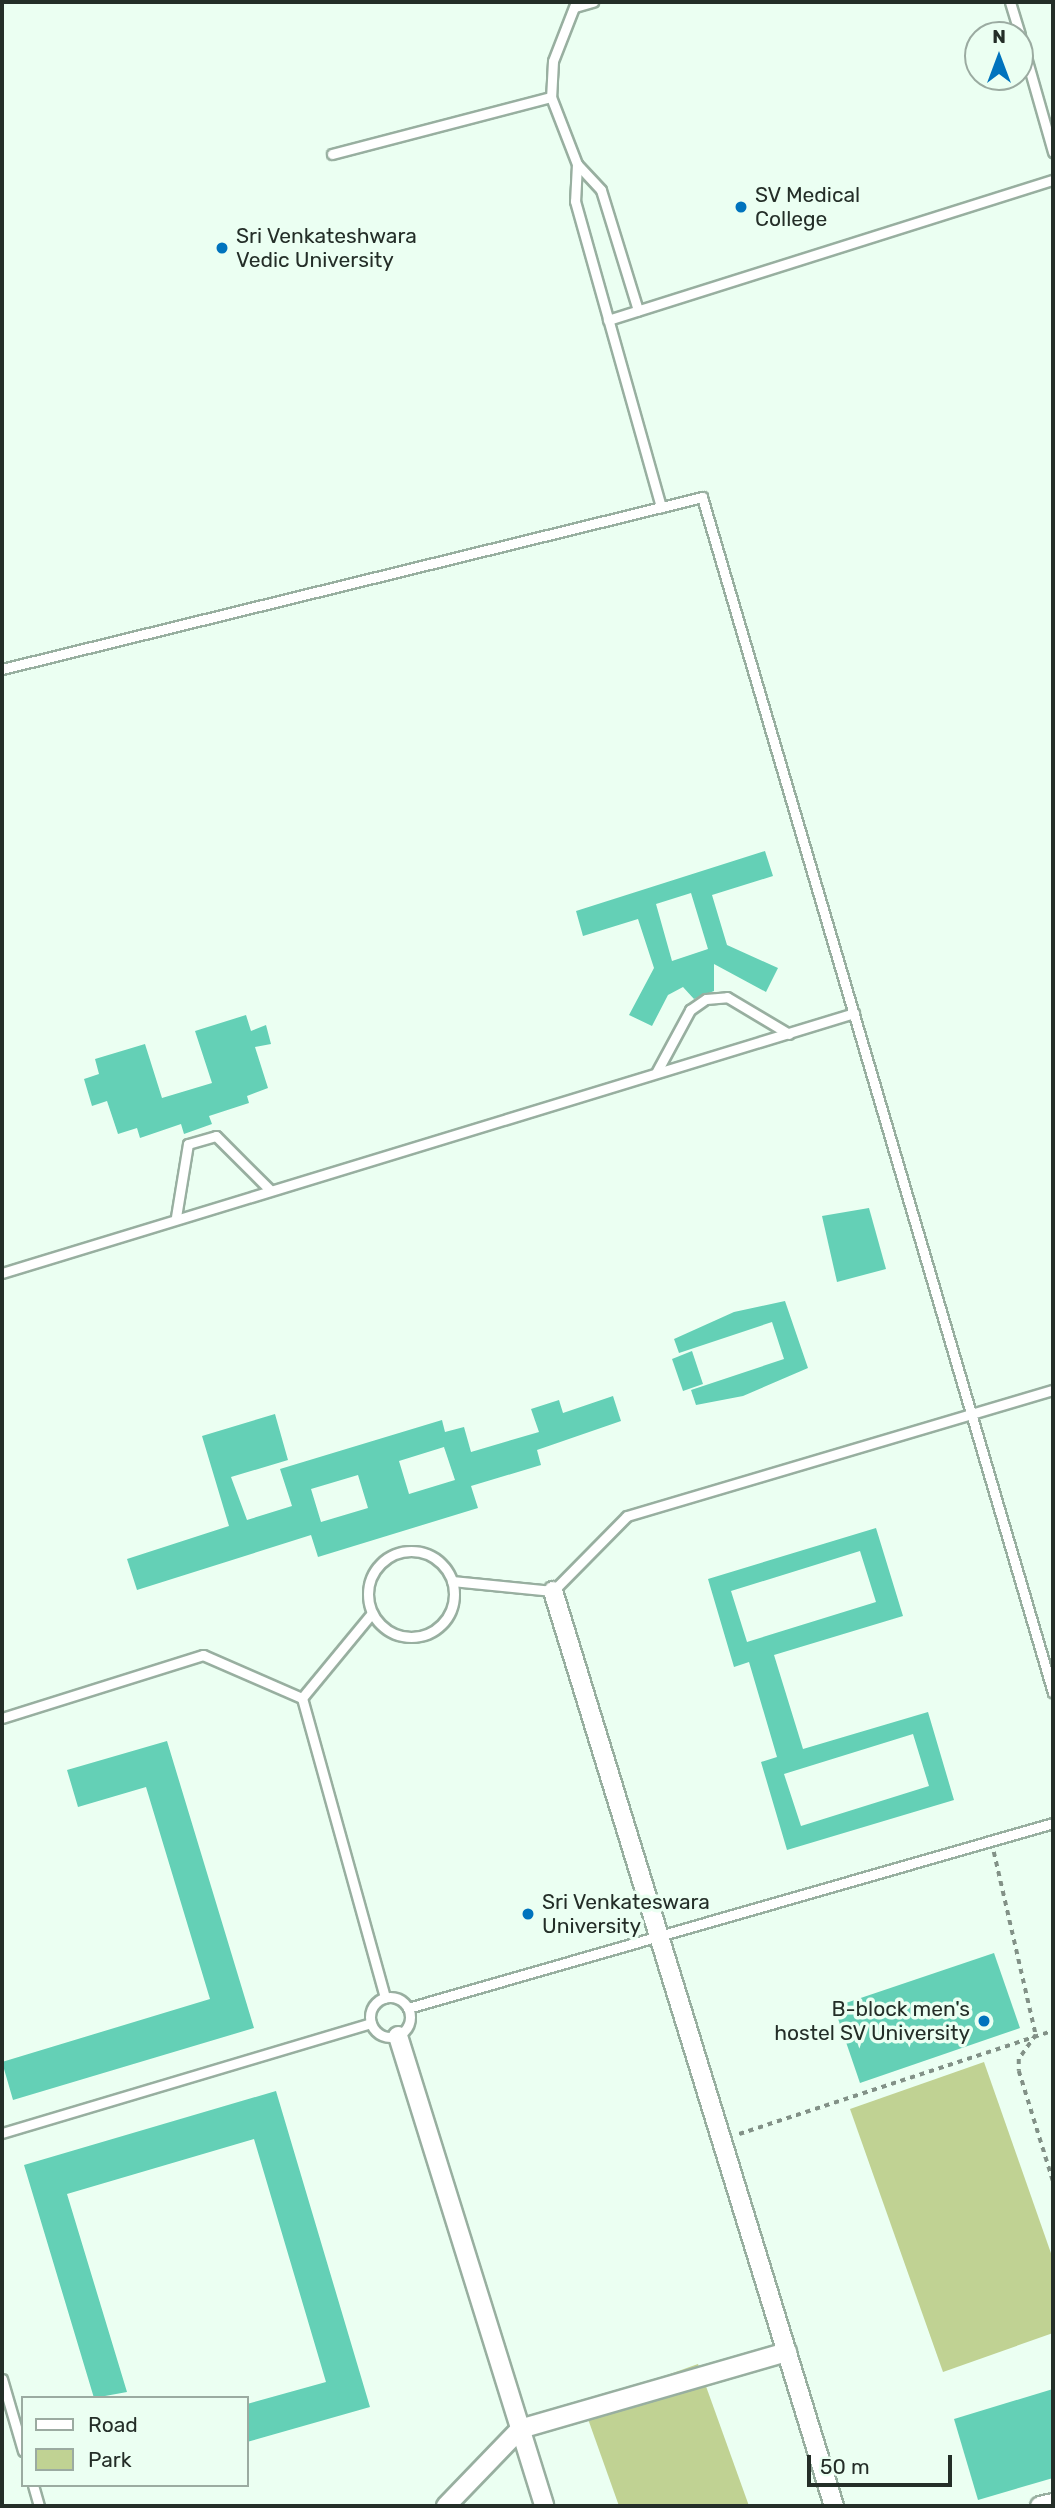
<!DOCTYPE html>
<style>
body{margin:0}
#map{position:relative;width:1055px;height:2508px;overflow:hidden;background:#ebfff2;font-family:Rubik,sans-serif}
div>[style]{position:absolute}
.green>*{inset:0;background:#c0d293}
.building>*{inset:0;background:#64d0b6}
.path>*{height:3.5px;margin-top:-1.75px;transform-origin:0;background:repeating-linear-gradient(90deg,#829187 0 5px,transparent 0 10px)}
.roads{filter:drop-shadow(2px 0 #98afa0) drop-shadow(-2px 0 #98afa0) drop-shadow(0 2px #98afa0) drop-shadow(0 -2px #98afa0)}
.lane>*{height:9px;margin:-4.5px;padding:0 4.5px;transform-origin:4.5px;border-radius:4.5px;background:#fff}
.lane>.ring{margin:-4.5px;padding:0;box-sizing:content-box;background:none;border:9px solid #fff;border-radius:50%}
.street>*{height:18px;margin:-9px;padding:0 9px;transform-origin:9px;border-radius:9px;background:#fff}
.dots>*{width:19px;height:19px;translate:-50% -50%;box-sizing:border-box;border:4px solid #ebfff2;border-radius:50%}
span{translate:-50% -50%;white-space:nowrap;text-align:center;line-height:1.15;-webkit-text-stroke:7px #ebfff2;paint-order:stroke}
.poi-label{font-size:21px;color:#242e28}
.left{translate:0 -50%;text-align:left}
.right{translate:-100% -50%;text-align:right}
.frame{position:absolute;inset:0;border:4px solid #242e28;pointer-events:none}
.legend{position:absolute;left:21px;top:2396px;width:228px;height:91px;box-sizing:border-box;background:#ebfff2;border:2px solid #9baba1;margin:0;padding:9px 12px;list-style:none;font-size:21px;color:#242e28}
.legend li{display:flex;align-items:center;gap:14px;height:35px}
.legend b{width:35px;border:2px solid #9baba1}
.north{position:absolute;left:964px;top:21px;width:70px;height:70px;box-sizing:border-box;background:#ebfff2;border:2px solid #9baba1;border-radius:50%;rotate:0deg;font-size:19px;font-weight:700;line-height:28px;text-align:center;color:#242e28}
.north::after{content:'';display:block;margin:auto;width:24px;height:32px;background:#0073bd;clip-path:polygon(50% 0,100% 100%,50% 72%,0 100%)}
.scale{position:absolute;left:807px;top:2455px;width:145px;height:32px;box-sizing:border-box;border:4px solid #242e28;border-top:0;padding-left:9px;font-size:21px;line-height:24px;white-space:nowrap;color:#242e28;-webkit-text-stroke:5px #ebfff2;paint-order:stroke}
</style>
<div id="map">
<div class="green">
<div style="clip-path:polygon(984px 2062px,1053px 2259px,1053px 2333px,943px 2372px,850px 2109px)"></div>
<div style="clip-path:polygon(698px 2364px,749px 2506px,619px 2506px,583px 2405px)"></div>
</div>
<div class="building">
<div style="clip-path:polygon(evenodd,765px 851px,773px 876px,712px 895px,727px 945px,778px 968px,766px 992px,714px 964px,714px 991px,694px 999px,683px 987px,668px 995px,652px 1026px,629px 1015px,654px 968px,638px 919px,583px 936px,576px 911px,765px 851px,691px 893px,708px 949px,672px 961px,656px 904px,691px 893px)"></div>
<div style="clip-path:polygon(246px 1015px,251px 1031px,266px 1025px,271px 1044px,255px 1047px,268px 1088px,247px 1096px,249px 1103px,209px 1116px,212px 1124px,184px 1134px,181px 1124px,140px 1138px,137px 1128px,118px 1134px,107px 1101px,92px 1106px,84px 1079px,99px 1074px,95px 1059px,145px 1044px,162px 1098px,212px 1083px,195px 1031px)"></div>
<div style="clip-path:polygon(869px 1208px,886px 1269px,837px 1282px,822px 1216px)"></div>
<div style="clip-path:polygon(785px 1301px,808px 1368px,743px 1396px,696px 1405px,691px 1390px,784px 1359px,772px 1322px,679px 1353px,674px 1339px,734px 1312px)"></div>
<div style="clip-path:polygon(692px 1351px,703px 1384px,683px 1391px,672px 1359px)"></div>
<div style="clip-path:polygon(evenodd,613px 1396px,621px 1421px,537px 1450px,541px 1465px,471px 1486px,478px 1508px,318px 1557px,311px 1535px,137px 1590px,127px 1559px,229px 1526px,202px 1436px,275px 1414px,288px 1460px,231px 1477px,247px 1520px,292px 1506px,280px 1469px,442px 1420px,445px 1432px,464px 1427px,471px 1452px,539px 1432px,531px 1409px,559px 1400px,563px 1413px,613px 1396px,444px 1447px,455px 1480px,409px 1494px,399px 1461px,444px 1447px,613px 1396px,358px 1475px,368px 1508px,321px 1522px,311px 1489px,358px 1475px)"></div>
<div style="clip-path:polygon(evenodd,876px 1528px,903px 1616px,774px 1655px,803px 1749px,928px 1712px,954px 1800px,787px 1850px,761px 1762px,777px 1757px,749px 1662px,734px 1667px,708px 1579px,876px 1528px,860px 1551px,876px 1602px,747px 1642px,731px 1591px,860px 1551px,876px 1528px,913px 1734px,929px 1786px,801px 1826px,784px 1774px,913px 1734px)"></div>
<div style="clip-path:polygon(167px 1741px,254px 2028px,13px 2100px,2px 2062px,210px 1999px,146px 1787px,78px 1807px,67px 1770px)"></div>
<div style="clip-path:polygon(994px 1953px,1020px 2028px,860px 2083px,834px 2007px)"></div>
<div style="clip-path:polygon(276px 2091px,370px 2407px,247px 2442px,247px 2404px,326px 2382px,254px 2139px,67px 2194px,127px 2392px,94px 2398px,24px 2165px)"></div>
<div style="clip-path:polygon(1053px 2389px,1053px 2478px,978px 2500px,954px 2419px)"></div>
</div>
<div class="path">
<div style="left:994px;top:1852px;width:188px;rotate:77.1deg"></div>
<div style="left:1036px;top:2035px;width:29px;rotate:125deg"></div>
<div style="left:1019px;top:2059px;width:12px;rotate:90deg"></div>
<div style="left:1019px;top:2071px;width:115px;rotate:72.8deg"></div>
<div style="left:739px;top:2134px;width:330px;rotate:-18.2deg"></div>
</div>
<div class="roads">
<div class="lane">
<div style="left:576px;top:2px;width:63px;rotate:111.3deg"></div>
<div style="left:553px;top:61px;width:36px;rotate:93deg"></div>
<div style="left:551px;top:97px;width:72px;rotate:68.8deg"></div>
<div style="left:577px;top:164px;width:35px;rotate:47deg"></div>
<div style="left:601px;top:190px;width:126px;rotate:72.9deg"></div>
<div style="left:1010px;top:2px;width:34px;rotate:73deg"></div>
<div style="left:575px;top:7px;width:19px;rotate:-16deg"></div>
<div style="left:1020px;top:36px;width:121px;rotate:74.1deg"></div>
<div style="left:332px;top:154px;width:226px;rotate:-14.6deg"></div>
<div style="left:577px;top:164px;width:37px;rotate:93deg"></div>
<div style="left:575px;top:201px;width:318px;rotate:74.3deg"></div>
<div style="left:608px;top:320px;width:467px;rotate:-17.5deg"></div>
<div style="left:2px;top:669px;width:721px;rotate:-13.8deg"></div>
<div style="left:702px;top:497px;width:1246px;rotate:73.64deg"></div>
<div style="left:656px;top:1073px;width:72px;rotate:-61.6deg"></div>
<div style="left:690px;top:1010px;width:19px;rotate:-35deg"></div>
<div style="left:706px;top:999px;width:21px;rotate:-5deg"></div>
<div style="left:727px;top:997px;width:72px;rotate:30.8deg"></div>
<div style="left:176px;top:1217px;width:74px;rotate:-80.7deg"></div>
<div style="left:188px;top:1144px;width:29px;rotate:-16deg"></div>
<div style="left:216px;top:1136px;width:75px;rotate:45deg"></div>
<div style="left:2px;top:1273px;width:891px;rotate:-16.97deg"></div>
<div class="ring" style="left:368px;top:1551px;width:77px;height:77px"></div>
<div style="left:452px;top:1581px;width:101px;rotate:5.7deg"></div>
<div style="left:553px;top:1591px;width:105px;rotate:-45.4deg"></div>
<div style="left:627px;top:1516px;width:444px;rotate:-16.5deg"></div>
<div style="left:302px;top:1698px;width:110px;rotate:-50.5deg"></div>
<div style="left:2px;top:1718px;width:211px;rotate:-17.4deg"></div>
<div style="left:203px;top:1655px;width:108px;rotate:23.5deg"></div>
<div style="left:302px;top:1698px;width:311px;rotate:74.5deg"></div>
<div class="ring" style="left:370px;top:1997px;width:31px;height:31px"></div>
<div style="left:408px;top:2008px;width:671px;rotate:-16deg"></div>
<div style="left:2px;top:2133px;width:385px;rotate:-16.6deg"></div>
<div style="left:2px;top:2379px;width:75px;rotate:73.7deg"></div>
<div style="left:33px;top:2485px;width:22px;rotate:74deg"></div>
</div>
<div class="street">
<div style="left:553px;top:1591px;width:957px;rotate:72.93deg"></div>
<div style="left:398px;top:2036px;width:492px;rotate:72.7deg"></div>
<div style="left:446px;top:2506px;width:107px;rotate:-46.1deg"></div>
<div style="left:520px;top:2429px;width:278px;rotate:-16.1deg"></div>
<div style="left:1040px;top:2506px;width:13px;rotate:-13deg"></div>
</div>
</div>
<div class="dots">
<div style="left:741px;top:207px;background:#0073bd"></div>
<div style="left:222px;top:248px;background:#0073bd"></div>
<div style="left:528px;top:1914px;background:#0073bd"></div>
<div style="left:984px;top:2021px;background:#0073bd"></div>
</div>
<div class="poi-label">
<span class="left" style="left:755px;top:207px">SV Medical<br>College</span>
<span class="left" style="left:236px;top:248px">Sri Venkateshwara<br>Vedic University</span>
<span class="left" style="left:542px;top:1914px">Sri Venkateswara<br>University</span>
<span class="right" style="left:970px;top:2021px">B-block men's<br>hostel SV University</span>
</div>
<div class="frame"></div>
<ul class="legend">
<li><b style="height:9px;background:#fff"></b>Road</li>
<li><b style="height:19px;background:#c0d293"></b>Park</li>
</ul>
<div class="north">N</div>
<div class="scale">50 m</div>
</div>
